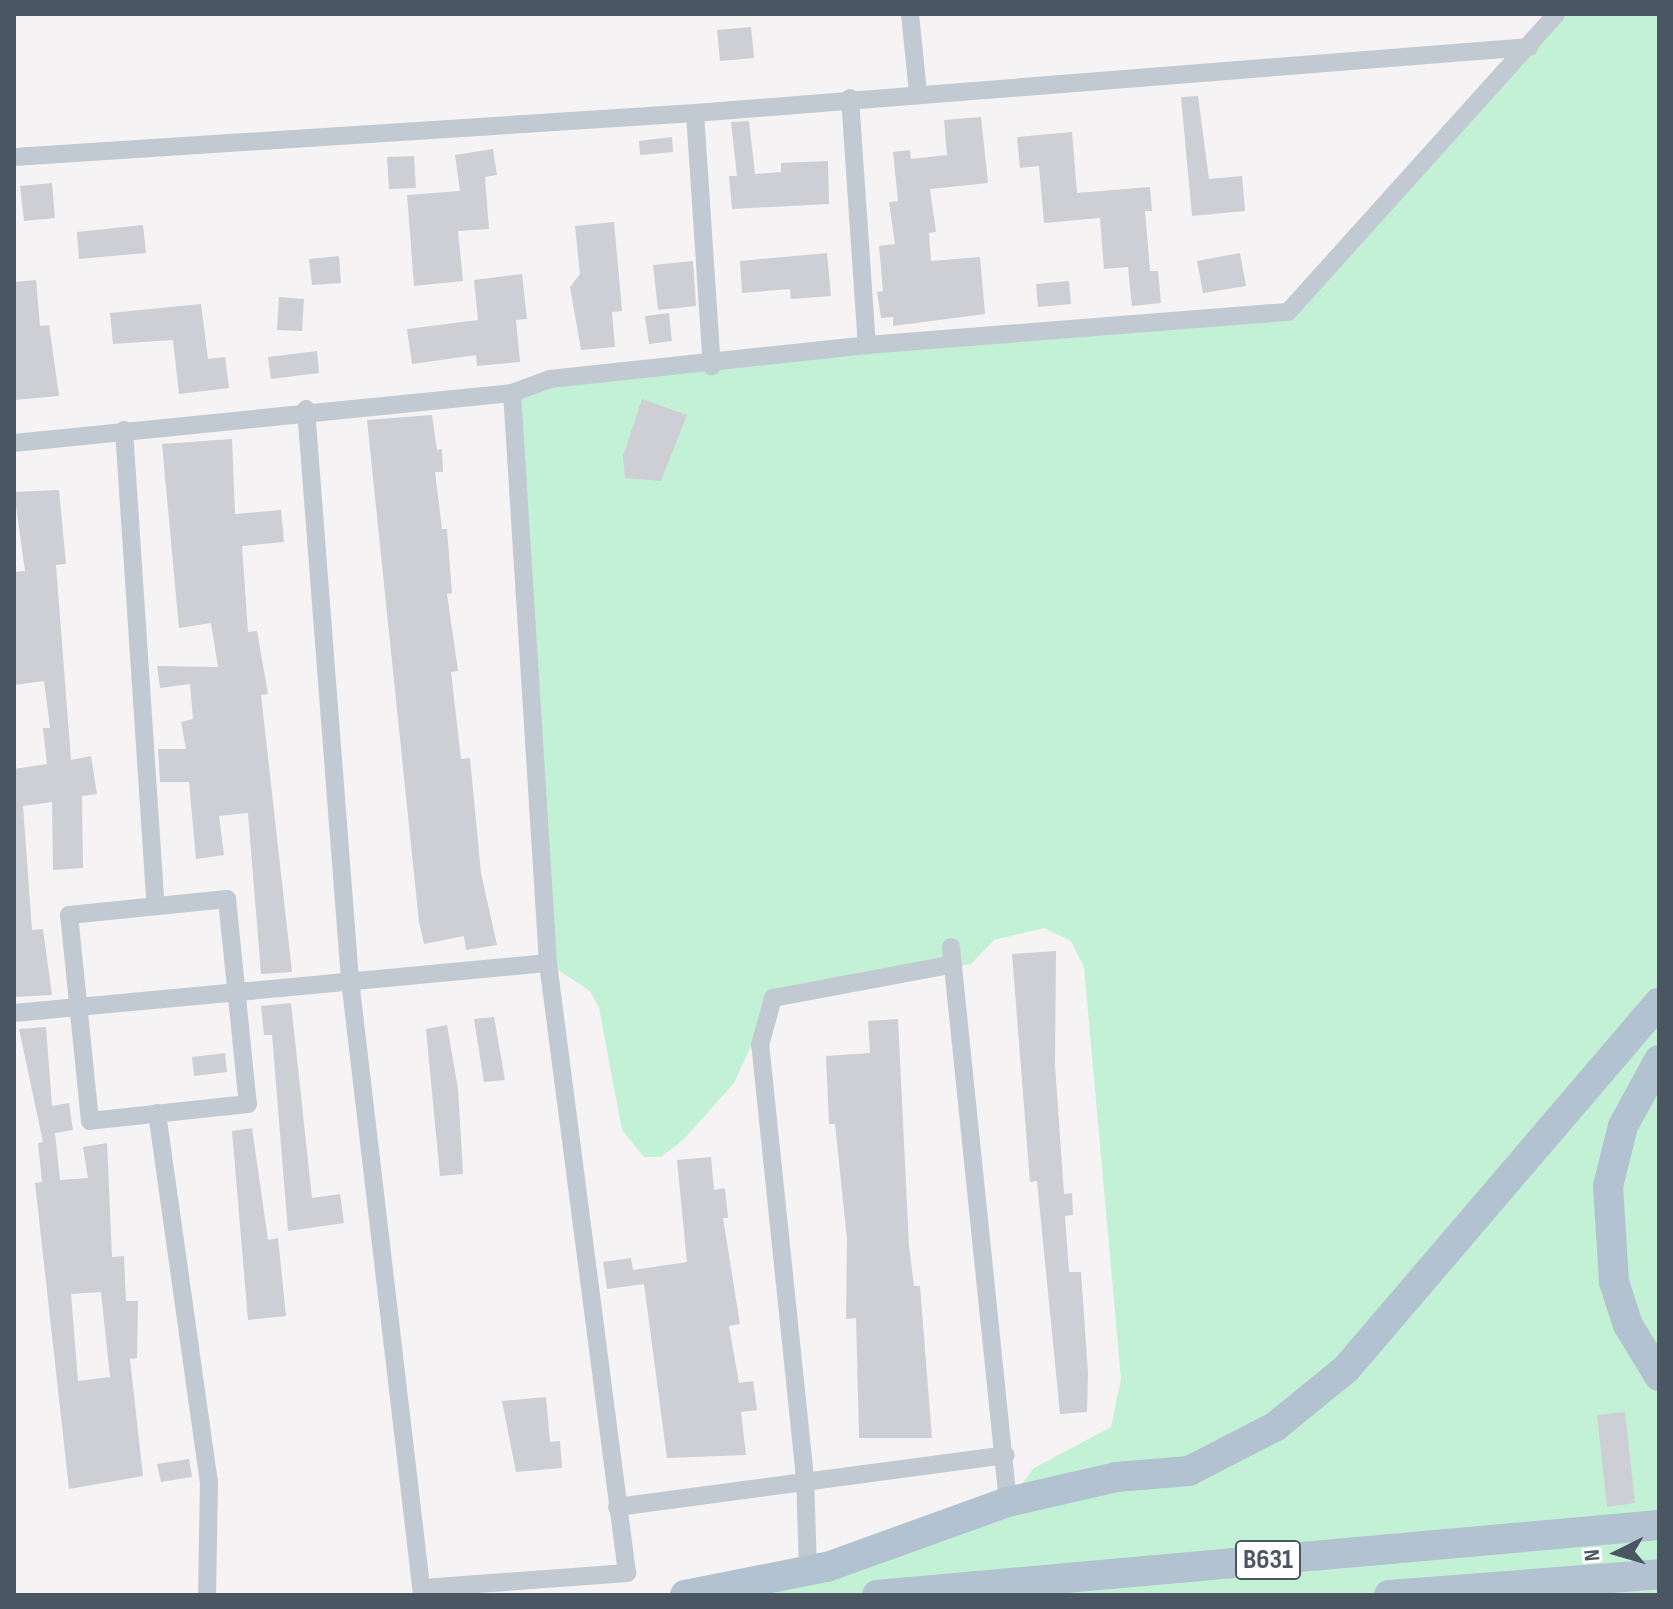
<!DOCTYPE html>
<style>
body{margin:0}
#map{position:relative;width:1673px;height:1609px;overflow:hidden;background:#f5f3f3;font-family:"Sofia Sans Condensed",sans-serif}
div>[style]{position:absolute}
.green>*{inset:0;background:#c3f1d5}
.building>*{inset:0;background:#cdcfd5}
.minor>*{height:18px;margin:-9px;padding:0 9px;transform-origin:9px;border-radius:9px;background:#c1cad2}
.primary>*{height:30px;margin:-15px;padding:0 15px;transform-origin:15px;border-radius:15px;background:#b3c2d1}
span{translate:-50% -50%;white-space:nowrap;text-align:center;line-height:1.15;-webkit-text-stroke:6px #fff;paint-order:stroke}
.shield-label span{padding:2px 6px;background:#fff;border:2px solid;border-radius:6px;-webkit-text-stroke-width:0}
.shield-label{font-size:28px;color:#4a5661;font-weight:700}
.frame{position:absolute;inset:0;border:16px solid #4a5661;pointer-events:none}
.north{position:absolute;left:1577px;top:1513px;width:80px;height:80px;-webkit-text-stroke:6px #fff;paint-order:stroke;rotate:265deg;font-size:22px;font-weight:700;line-height:32px;text-align:center;color:#4a5661}
.north::after{content:'';display:block;margin:auto;width:28px;height:36px;background:#4a5661;clip-path:polygon(50% 0,100% 100%,50% 72%,0 100%)}
</style>
<div id="map">
<div class="green">
<div style="clip-path:polygon(1556px 14px,1659px 14px,1659px 1595px,685px 1595px,1008px 1502px,1034px 1468px,1111px 1427px,1121px 1379px,1084px 967px,1071px 941px,1044px 928px,994px 940px,971px 964px,773px 998px,734px 1083px,684px 1139px,661px 1157px,644px 1157px,622px 1130px,599px 1008px,590px 991px,548px 963px,512px 393px,550px 379px,1288px 312px)"></div>
</div>
<div class="building">
<div style="clip-path:polygon(751px 27px,754px 58px,720px 61px,717px 30px)"></div>
<div style="clip-path:polygon(1198px 96px,1209px 179px,1242px 176px,1245px 211px,1192px 216px,1181px 97px)"></div>
<div style="clip-path:polygon(981px 117px,988px 183px,930px 189px,936px 232px,929px 233px,931px 261px,980px 257px,985px 314px,893px 326px,893px 317px,881px 318px,877px 292px,883px 291px,879px 246px,895px 244px,889px 202px,898px 201px,893px 152px,910px 150px,911px 159px,947px 155px,944px 120px)"></div>
<div style="clip-path:polygon(749px 121px,755px 174px,781px 172px,781px 163px,828px 161px,829px 204px,732px 209px,729px 176px,737px 176px,731px 122px)"></div>
<div style="clip-path:polygon(1072px 132px,1077px 193px,1150px 187px,1152px 211px,1145px 211px,1150px 271px,1158px 271px,1161px 303px,1132px 306px,1128px 267px,1104px 269px,1100px 218px,1044px 223px,1039px 166px,1020px 168px,1017px 137px)"></div>
<div style="clip-path:polygon(672px 137px,673px 152px,640px 155px,639px 141px)"></div>
<div style="clip-path:polygon(493px 149px,497px 175px,485px 177px,489px 229px,458px 231px,463px 281px,414px 286px,407px 195px,460px 191px,455px 155px)"></div>
<div style="clip-path:polygon(414px 156px,416px 188px,389px 189px,387px 157px)"></div>
<div style="clip-path:polygon(52px 183px,55px 218px,24px 221px,20px 186px)"></div>
<div style="clip-path:polygon(614px 222px,622px 311px,612px 312px,615px 347px,581px 350px,570px 287px,580px 274px,575px 226px)"></div>
<div style="clip-path:polygon(143px 225px,146px 253px,79px 259px,77px 232px)"></div>
<div style="clip-path:polygon(827px 253px,831px 296px,791px 299px,790px 289px,742px 293px,740px 261px)"></div>
<div style="clip-path:polygon(1240px 253px,1246px 286px,1203px 293px,1197px 261px)"></div>
<div style="clip-path:polygon(339px 256px,341px 283px,312px 285px,309px 259px)"></div>
<div style="clip-path:polygon(693px 261px,696px 306px,658px 310px,653px 265px)"></div>
<div style="clip-path:polygon(522px 274px,527px 319px,516px 320px,520px 362px,477px 366px,476px 355px,412px 364px,407px 329px,478px 320px,474px 280px)"></div>
<div style="clip-path:polygon(36px 280px,40px 326px,49px 325px,59px 396px,14px 400px,14px 282px)"></div>
<div style="clip-path:polygon(1069px 281px,1071px 304px,1038px 307px,1036px 284px)"></div>
<div style="clip-path:polygon(279px 297px,304px 299px,302px 331px,277px 330px)"></div>
<div style="clip-path:polygon(201px 304px,208px 359px,225px 357px,229px 388px,179px 394px,173px 340px,113px 344px,110px 313px)"></div>
<div style="clip-path:polygon(669px 313px,672px 341px,649px 344px,645px 316px)"></div>
<div style="clip-path:polygon(317px 351px,319px 373px,271px 379px,268px 357px)"></div>
<div style="clip-path:polygon(642px 399px,687px 415px,661px 481px,625px 478px,623px 456px)"></div>
<div style="clip-path:polygon(432px 415px,437px 450px,442px 449px,443px 472px,435px 472px,442px 529px,447px 529px,452px 593px,447px 594px,458px 671px,451px 672px,461px 759px,470px 758px,481px 873px,497px 945px,466px 950px,464px 936px,424px 944px,419px 922px,367px 420px)"></div>
<div style="clip-path:polygon(232px 439px,235px 514px,281px 510px,284px 542px,242px 546px,248px 632px,257px 631px,268px 694px,261px 695px,292px 972px,261px 974px,248px 813px,219px 816px,224px 855px,196px 859px,189px 782px,160px 782px,158px 749px,186px 749px,181px 722px,193px 719px,190px 684px,160px 688px,157px 666px,218px 667px,211px 623px,179px 628px,162px 444px)"></div>
<div style="clip-path:polygon(59px 490px,66px 564px,56px 565px,71px 760px,91px 756px,97px 794px,82px 796px,83px 868px,53px 870px,52px 802px,23px 806px,32px 930px,43px 929px,52px 995px,14px 997px,14px 769px,47px 764px,43px 728px,50px 728px,44px 681px,14px 685px,14px 572px,25px 571px,14px 492px)"></div>
<div style="clip-path:polygon(1056px 951px,1055px 1065px,1064px 1194px,1072px 1193px,1073px 1215px,1065px 1216px,1069px 1272px,1081px 1272px,1088px 1373px,1087px 1412px,1060px 1414px,1037px 1181px,1030px 1182px,1012px 954px)"></div>
<div style="clip-path:polygon(291px 1003px,312px 1198px,340px 1194px,344px 1223px,288px 1231px,272px 1035px,264px 1035px,261px 1006px)"></div>
<div style="clip-path:polygon(494px 1017px,505px 1080px,484px 1082px,474px 1019px)"></div>
<div style="clip-path:polygon(898px 1019px,909px 1246px,914px 1286px,920px 1286px,932px 1438px,859px 1438px,856px 1318px,846px 1319px,847px 1239px,835px 1124px,829px 1124px,826px 1056px,870px 1053px,868px 1021px)"></div>
<div style="clip-path:polygon(447px 1025px,458px 1089px,463px 1174px,440px 1176px,426px 1029px)"></div>
<div style="clip-path:polygon(evenodd,46px 1027px,52px 1106px,69px 1103px,73px 1130px,55px 1133px,60px 1180px,88px 1178px,83px 1147px,107px 1143px,112px 1257px,124px 1256px,126px 1301px,138px 1301px,137px 1358px,130px 1359px,143px 1476px,69px 1489px,35px 1183px,42px 1182px,38px 1143px,43px 1142px,19px 1029px,46px 1027px,101px 1292px,110px 1377px,78px 1381px,71px 1294px,101px 1292px)"></div>
<div style="clip-path:polygon(225px 1053px,227px 1072px,194px 1076px,192px 1057px)"></div>
<div style="clip-path:polygon(252px 1128px,268px 1240px,278px 1238px,286px 1316px,248px 1320px,232px 1131px)"></div>
<div style="clip-path:polygon(711px 1157px,714px 1190px,725px 1188px,728px 1218px,723px 1218px,740px 1324px,729px 1326px,739px 1383px,753px 1381px,757px 1410px,741px 1412px,746px 1455px,667px 1458px,644px 1284px,607px 1289px,603px 1262px,631px 1258px,633px 1270px,687px 1262px,677px 1160px)"></div>
<div style="clip-path:polygon(546px 1397px,550px 1442px,560px 1441px,562px 1468px,516px 1472px,502px 1401px)"></div>
<div style="clip-path:polygon(1625px 1412px,1635px 1503px,1607px 1507px,1597px 1415px)"></div>
<div style="clip-path:polygon(189px 1459px,192px 1477px,161px 1482px,157px 1464px)"></div>
</div>
<div class="minor">
<div style="left:910px;top:14px;width:79px;rotate:84.2deg"></div>
<div style="left:850px;top:98px;width:248px;rotate:86.1deg"></div>
<div style="left:695px;top:113px;width:254px;rotate:86.2deg"></div>
<div style="left:14px;top:157px;width:682px;rotate:-3.7deg"></div>
<div style="left:695px;top:113px;width:837px;rotate:-4.52deg"></div>
<div style="left:306px;top:409px;width:573px;rotate:85.59deg"></div>
<div style="left:350px;top:980px;width:619px;rotate:83.32deg"></div>
<div style="left:124px;top:430px;width:477px;rotate:86.2deg"></div>
<div style="left:14px;top:443px;width:501px;rotate:-5.73deg"></div>
<div style="left:512px;top:393px;width:40px;rotate:-20.2deg"></div>
<div style="left:550px;top:379px;width:319px;rotate:-6.1deg"></div>
<div style="left:867px;top:345px;width:422px;rotate:-4.5deg"></div>
<div style="left:1288px;top:312px;width:401px;rotate:-48deg"></div>
<div style="left:227px;top:899px;width:206px;rotate:84.2deg"></div>
<div style="left:248px;top:1104px;width:159px;rotate:173.9deg"></div>
<div style="left:90px;top:1121px;width:207px;rotate:-95.8deg"></div>
<div style="left:69px;top:915px;width:159px;rotate:-5.8deg"></div>
<div style="left:951px;top:947px;width:558px;rotate:84.14deg"></div>
<div style="left:14px;top:1013px;width:536px;rotate:-5.35deg"></div>
<div style="left:157px;top:1113px;width:372px;rotate:82deg"></div>
<div style="left:209px;top:1481px;width:114px;rotate:91deg"></div>
<div style="left:617px;top:1507px;width:392px;rotate:-7.6deg"></div>
<div style="left:808px;top:1571px;width:93px;rotate:-91.8deg"></div>
<div style="left:805px;top:1478px;width:435px;rotate:-95.9deg"></div>
<div style="left:760px;top:1045px;width:49px;rotate:-74.5deg"></div>
<div style="left:773px;top:998px;width:180px;rotate:-10.6deg"></div>
<div style="left:423px;top:1588px;width:205px;rotate:-4.2deg"></div>
<div style="left:627px;top:1573px;width:615px;rotate:-97.38deg"></div>
<div style="left:548px;top:963px;width:571px;rotate:-93.61deg"></div>
</div>
<div class="primary">
<div style="left:1659px;top:1060px;width:75px;rotate:118.6deg"></div>
<div style="left:1623px;top:1126px;width:62px;rotate:104deg"></div>
<div style="left:1608px;top:1186px;width:96px;rotate:86.4deg"></div>
<div style="left:1614px;top:1282px;width:45px;rotate:72deg"></div>
<div style="left:1628px;top:1325px;width:60px;rotate:58.7deg"></div>
<div style="left:685px;top:1595px;width:145px;rotate:-11.2deg"></div>
<div style="left:827px;top:1567px;width:192px;rotate:-19.8deg"></div>
<div style="left:1008px;top:1502px;width:111px;rotate:-13deg"></div>
<div style="left:1116px;top:1477px;width:73px;rotate:-4.7deg"></div>
<div style="left:1189px;top:1471px;width:98px;rotate:-27.3deg"></div>
<div style="left:1276px;top:1426px;width:90px;rotate:-39.2deg"></div>
<div style="left:1346px;top:1369px;width:482px;rotate:-49.5deg"></div>
<div style="left:877px;top:1595px;width:785px;rotate:-5.12deg"></div>
<div style="left:1389px;top:1595px;width:271px;rotate:-4.4deg"></div>
</div>
<div class="shield-label">
<span style="left:1268px;top:1560px">B631</span>
</div>
<div class="frame"></div>
<div class="north">N</div>
</div>
